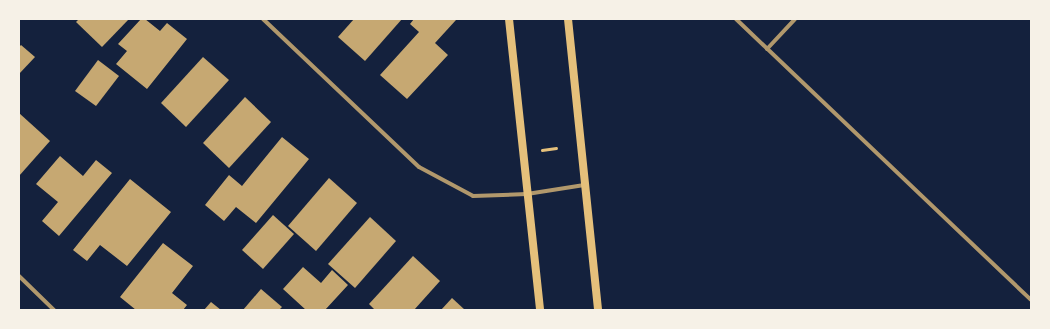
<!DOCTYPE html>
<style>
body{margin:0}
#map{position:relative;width:1050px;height:329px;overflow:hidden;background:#14213d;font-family:"DM Sans",sans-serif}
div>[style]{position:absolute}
.building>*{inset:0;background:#c6a872}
.path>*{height:2.5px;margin:-1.25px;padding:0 1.25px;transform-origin:1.25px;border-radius:1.25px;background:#e5c07b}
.minor>*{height:4px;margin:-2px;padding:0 2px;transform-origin:2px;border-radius:2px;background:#b1986c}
.secondary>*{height:8px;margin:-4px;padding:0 4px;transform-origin:4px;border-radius:4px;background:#e5c07b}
span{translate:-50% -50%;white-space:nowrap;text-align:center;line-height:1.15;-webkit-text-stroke:4px #f6f1e7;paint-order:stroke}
.frame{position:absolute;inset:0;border:20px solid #f6f1e7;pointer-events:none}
</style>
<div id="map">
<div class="building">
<div style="clip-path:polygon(79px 19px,129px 19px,102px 47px,76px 22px)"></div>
<div style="clip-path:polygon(141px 19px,145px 19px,160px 31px,167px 23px,187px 39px,147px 89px,116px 64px,127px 51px,118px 44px)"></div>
<div style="clip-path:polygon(354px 19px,402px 19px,365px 61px,338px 37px)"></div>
<div style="clip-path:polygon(414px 19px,456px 20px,435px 43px,448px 55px,407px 99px,380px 75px,419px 32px,410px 24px)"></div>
<div style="clip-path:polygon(21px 45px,35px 57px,19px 74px,19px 47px)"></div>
<div style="clip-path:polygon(203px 57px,229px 80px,186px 127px,161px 103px)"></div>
<div style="clip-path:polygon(98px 60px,119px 76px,96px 106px,75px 91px)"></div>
<div style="clip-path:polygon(245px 97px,271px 122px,229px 168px,203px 143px)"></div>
<div style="clip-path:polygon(19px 113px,50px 141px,19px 176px)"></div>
<div style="clip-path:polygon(282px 137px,309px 159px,256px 223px,236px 207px,224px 221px,205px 205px,229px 175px,242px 186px)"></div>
<div style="clip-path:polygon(60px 156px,83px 176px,96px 160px,112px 173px,59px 236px,42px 221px,58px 202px,36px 184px)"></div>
<div style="clip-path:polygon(329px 178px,357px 203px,316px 251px,288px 226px)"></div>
<div style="clip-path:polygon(130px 179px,171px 212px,127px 266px,100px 245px,87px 261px,73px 250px)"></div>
<div style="clip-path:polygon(273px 215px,294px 234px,263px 269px,242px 250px)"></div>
<div style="clip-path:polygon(370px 217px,396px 241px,355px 288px,328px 264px)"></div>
<div style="clip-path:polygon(163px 243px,193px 266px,172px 293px,187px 305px,183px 310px,136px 310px,120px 297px)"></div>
<div style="clip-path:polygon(413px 256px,440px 281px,414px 310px,375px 310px,369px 304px)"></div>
<div style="clip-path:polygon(303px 267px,321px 283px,332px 270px,348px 285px,325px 310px,306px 310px,283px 289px)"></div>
<div style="clip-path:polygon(261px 289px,282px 307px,279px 310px,243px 310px)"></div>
<div style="clip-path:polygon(452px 298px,465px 310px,441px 310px)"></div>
<div style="clip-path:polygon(211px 302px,221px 310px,204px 310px)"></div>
</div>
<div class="path">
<div style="left:542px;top:150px;width:14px;rotate:-8deg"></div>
</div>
<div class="minor">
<div style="left:263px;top:19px;width:215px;rotate:43.5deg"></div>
<div style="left:419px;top:167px;width:61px;rotate:28.2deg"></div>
<div style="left:473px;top:196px;width:54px;rotate:-2.1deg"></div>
<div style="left:527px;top:194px;width:58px;rotate:-9deg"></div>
<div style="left:736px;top:19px;width:407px;rotate:43.6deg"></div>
<div style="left:767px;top:49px;width:41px;rotate:-47deg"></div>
<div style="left:19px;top:276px;width:49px;rotate:44.2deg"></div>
</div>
<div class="secondary">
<div style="left:509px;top:19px;width:293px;rotate:83.9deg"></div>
<div style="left:568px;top:19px;width:293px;rotate:84.1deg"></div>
</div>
<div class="frame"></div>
</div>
